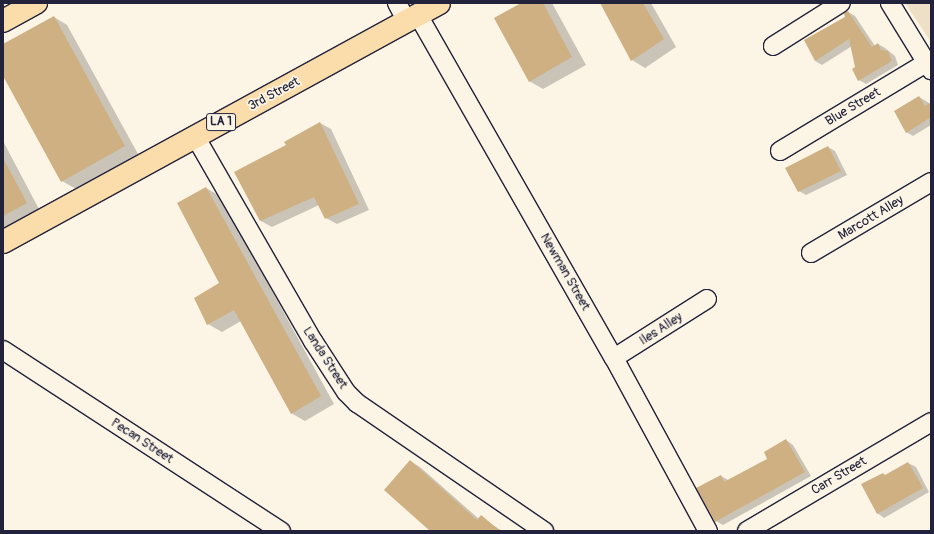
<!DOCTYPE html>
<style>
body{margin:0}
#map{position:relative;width:934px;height:534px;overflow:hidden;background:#fcf5e5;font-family:Pangolin,sans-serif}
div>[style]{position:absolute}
.built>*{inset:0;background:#eee0c7}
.shadow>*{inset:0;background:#0003}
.building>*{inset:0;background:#ceb082}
.roads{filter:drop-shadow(1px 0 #22223b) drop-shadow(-1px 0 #22223b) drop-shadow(0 1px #22223b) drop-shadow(0 -1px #22223b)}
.street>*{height:18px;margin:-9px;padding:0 9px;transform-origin:9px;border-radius:9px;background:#fcf5e5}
.primary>*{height:22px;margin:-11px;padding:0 11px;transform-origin:11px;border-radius:11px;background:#faddab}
span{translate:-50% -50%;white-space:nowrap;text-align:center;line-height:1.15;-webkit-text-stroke:3.5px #fcf5e5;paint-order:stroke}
.shield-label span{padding:1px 3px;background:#fcf5e5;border:1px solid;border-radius:3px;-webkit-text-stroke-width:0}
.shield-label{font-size:12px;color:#22223b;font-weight:700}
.street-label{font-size:13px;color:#22223b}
.frame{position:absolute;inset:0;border:4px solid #22223b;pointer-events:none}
</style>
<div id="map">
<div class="built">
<div style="clip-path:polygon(905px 3px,931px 3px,931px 42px)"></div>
</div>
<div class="shadow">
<div style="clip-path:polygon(523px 3px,552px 3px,586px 65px,543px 89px,529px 81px)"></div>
<div style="clip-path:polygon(601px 3px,651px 3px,676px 47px,645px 68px,632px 60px)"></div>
<div style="clip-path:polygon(848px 12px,855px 16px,875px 46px,878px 44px,885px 48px,895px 56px,898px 65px,866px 84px,859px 80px,852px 46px,822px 65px,815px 61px)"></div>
<div style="clip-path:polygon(54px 17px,67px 25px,138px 154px,76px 189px,62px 181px,3px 74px,3px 45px)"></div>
<div style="clip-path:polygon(919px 97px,931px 104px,931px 125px,913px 136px,906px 132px)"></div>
<div style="clip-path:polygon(320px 123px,331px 129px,369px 210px,337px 224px,326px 218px,319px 205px,272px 227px,261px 221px,235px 173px,287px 145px)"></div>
<div style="clip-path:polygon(3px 141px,40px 211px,3px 231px)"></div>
<div style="clip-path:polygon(828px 147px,835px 151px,847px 175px,806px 195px,799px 191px)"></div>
<div style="clip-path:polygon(206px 188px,220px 196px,334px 404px,305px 421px,291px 413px,241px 321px,222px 332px,208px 324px,221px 284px)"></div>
<div style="clip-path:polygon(786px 440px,793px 445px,811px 476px,723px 525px,716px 521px,721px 476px,728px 480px,768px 459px)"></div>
<div style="clip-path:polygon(410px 461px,420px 467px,479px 519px,481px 517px,502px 531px,433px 531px)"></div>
<div style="clip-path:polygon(908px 463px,916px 467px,929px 492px,884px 518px,877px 513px,886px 476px)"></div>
</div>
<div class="building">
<div style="clip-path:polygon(521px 3px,543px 3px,572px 57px,529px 82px,494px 18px)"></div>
<div style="clip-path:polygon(600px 3px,643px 3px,664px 39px,631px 61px)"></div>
<div style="clip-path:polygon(848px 11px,872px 47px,878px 43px,881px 50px,888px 51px,892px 61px,858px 81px,852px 69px,855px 67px,849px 39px,815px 61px,804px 40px,845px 17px,844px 13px)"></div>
<div style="clip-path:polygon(54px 16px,125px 146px,61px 182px,3px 76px,3px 44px)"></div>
<div style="clip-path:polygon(919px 96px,925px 106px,931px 103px,931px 117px,906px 133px,894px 111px)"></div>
<div style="clip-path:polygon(320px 122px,359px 204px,325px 219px,314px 197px,260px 221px,234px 172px,286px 145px,284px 142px)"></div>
<div style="clip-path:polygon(828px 146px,841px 171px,798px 192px,785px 168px)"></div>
<div style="clip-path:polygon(3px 158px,27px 203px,3px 216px)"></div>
<div style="clip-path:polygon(206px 187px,321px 396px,291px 414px,234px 310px,207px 325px,194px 298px,219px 283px,177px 203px)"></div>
<div style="clip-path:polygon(786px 439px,805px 472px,715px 522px,696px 488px,721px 475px,724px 482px,767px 459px,764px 452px)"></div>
<div style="clip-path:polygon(410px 460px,477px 520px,481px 515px,500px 531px,430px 531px,384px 490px)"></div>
<div style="clip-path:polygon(908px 462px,923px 488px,877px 514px,861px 484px,883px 473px,885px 475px)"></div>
</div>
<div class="roads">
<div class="street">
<div style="left:397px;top:3px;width:21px;rotate:62deg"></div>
<div style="left:890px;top:3px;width:79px;rotate:58.5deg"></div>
<div style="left:418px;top:15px;width:395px;rotate:60.3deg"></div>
<div style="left:614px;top:358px;width:197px;rotate:61.5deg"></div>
<div style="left:773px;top:46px;width:80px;rotate:-32.3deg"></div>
<div style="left:195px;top:136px;width:237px;rotate:60.1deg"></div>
<div style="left:313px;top:341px;width:61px;rotate:57.1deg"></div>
<div style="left:346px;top:392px;width:16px;rotate:45deg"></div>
<div style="left:357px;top:403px;width:227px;rotate:34.4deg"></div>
<div style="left:780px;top:151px;width:170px;rotate:-31.1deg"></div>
<div style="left:811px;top:253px;width:139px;rotate:-30.6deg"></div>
<div style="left:3px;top:350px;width:332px;rotate:33.1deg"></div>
<div style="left:614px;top:358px;width:110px;rotate:-32.4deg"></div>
<div style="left:747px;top:531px;width:214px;rotate:-30.6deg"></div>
</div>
<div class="primary">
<div style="left:3px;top:21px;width:38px;rotate:-29deg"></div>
<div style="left:3px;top:242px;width:497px;rotate:-28.7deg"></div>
</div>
</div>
<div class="shield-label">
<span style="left:221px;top:122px">LA 1</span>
</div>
<div class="street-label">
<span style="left:274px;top:94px;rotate:-28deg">3rd Street</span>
<span style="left:853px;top:107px;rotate:-31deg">Blue Street</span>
<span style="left:871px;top:218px;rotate:-31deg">Marcott Alley</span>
<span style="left:565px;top:272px;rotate:60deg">Newman Street</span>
<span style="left:661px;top:329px;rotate:-33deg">Iles Alley</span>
<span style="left:325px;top:358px;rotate:57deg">Landa Street</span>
<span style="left:142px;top:441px;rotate:33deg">Pecan Street</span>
<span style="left:839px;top:476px;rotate:-31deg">Carr Street</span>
</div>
<div class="frame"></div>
</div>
